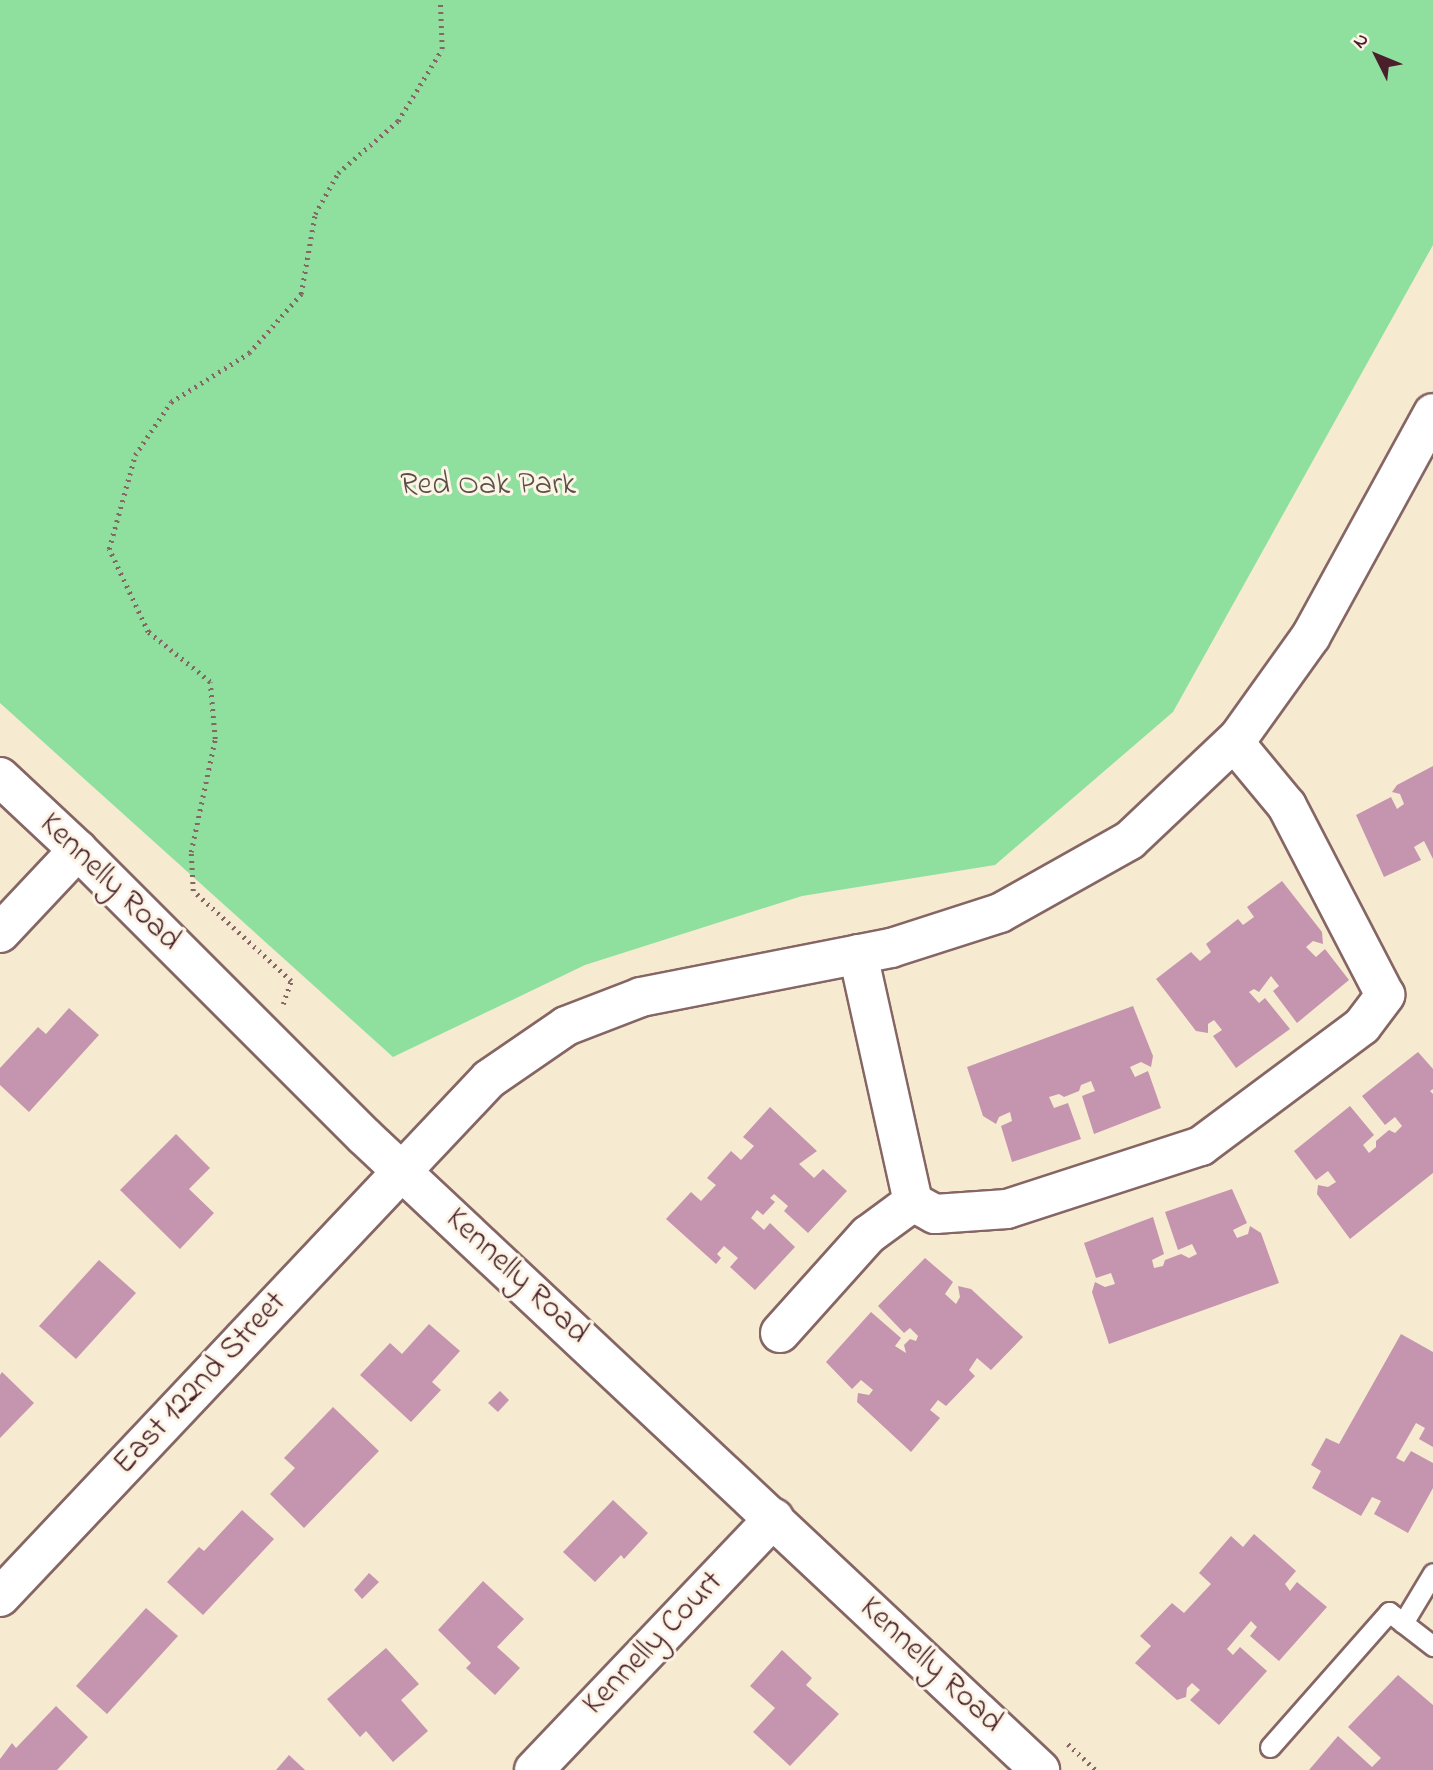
<!DOCTYPE html>
<style>
body{margin:0}
#map{position:relative;width:1433px;height:1770px;overflow:hidden;background:#f6ead1;font-family:"Indie Flower",sans-serif}
div>[style]{position:absolute}
.green>*{inset:0;background:#8fe09f}
.building>*{inset:0;background:#c595af}
.path>*{height:4.5px;margin-top:-2.25px;transform-origin:0;background:repeating-linear-gradient(90deg,#866665 0 2px,transparent 0 7px)}
.roads{filter:drop-shadow(2px 0 #866665) drop-shadow(-2px 0 #866665) drop-shadow(0 2px #866665) drop-shadow(0 -2px #866665)}
.lane>*{height:19px;margin:-9.5px;padding:0 9.5px;transform-origin:9.5px;border-radius:9.5px;background:#fff}
.street>*{height:38px;margin:-19px;padding:0 19px;transform-origin:19px;border-radius:19px;background:#fff}
.secondary>*{height:38px;margin:-19px;padding:0 19px;transform-origin:19px;border-radius:19px;background:#fff}
span{translate:-50% -50%;white-space:nowrap;text-align:center;line-height:1.15;-webkit-text-stroke:6px #fcf5e5;paint-order:stroke}
.park-label{font-size:32px;color:#5b4f48}
.street-label{font-size:32px;color:#4a1f2b}
.north{position:absolute;left:1342px;top:21px;width:70px;height:70px;-webkit-text-stroke:5px #fcf5e5;paint-order:stroke;rotate:313deg;font-size:19px;font-weight:700;line-height:28px;text-align:center;color:#4a1f2b}
.north::after{content:'';display:block;margin:auto;width:24px;height:32px;background:#4a1f2b;clip-path:polygon(50% 0,100% 100%,50% 72%,0 100%)}
</style>
<div id="map">
<div class="green">
<div style="clip-path:polygon(0 0,1433px 0,1433px 245px,1173px 712px,995px 865px,802px 896px,585px 965px,393px 1057px,0 703px)"></div>
</div>
<div class="building">
<div style="clip-path:polygon(1433px 766px,1433px 859px,1424px 841px,1414px 847px,1421px 860px,1384px 877px,1356px 815px,1391px 797px,1397px 809px,1404px 804px,1400px 794px,1392px 792px,1397px 785px)"></div>
<div style="clip-path:polygon(1282px 881px,1322px 932px,1323px 944px,1313px 941px,1306px 947px,1316px 957px,1325px 949px,1349px 980px,1297px 1023px,1273px 991px,1279px 986px,1271px 976px,1259px 992px,1254px 989px,1249px 992px,1259px 1003px,1265px 998px,1290px 1029px,1236px 1068px,1213px 1036px,1222px 1030px,1214px 1020px,1208px 1024px,1208px 1033px,1196px 1031px,1156px 979px,1191px 952px,1200px 961px,1211px 952px,1206px 944px,1238px 919px,1243px 925px,1254px 917px,1247px 907px)"></div>
<div style="clip-path:polygon(1133px 1006px,1153px 1056px,1151px 1067px,1141px 1062px,1130px 1067px,1135px 1077px,1148px 1071px,1161px 1108px,1094px 1134px,1082px 1096px,1095px 1091px,1091px 1081px,1081px 1085px,1079px 1091px,1064px 1097px,1059px 1094px,1049px 1097px,1054px 1108px,1068px 1103px,1081px 1139px,1012px 1162px,1001px 1126px,1012px 1121px,1010px 1112px,999px 1117px,996px 1124px,983px 1116px,967px 1067px)"></div>
<div style="clip-path:polygon(69px 1008px,99px 1035px,29px 1112px,0 1085px,0 1068px,38px 1027px,46px 1034px)"></div>
<div style="clip-path:polygon(1418px 1052px,1433px 1069px,1433px 1089px,1430px 1091px,1433px 1094px,1433px 1173px,1350px 1239px,1317px 1194px,1318px 1185px,1328px 1187px,1336px 1182px,1328px 1171px,1316px 1180px,1294px 1151px,1350px 1106px,1374px 1135px,1363px 1145px,1369px 1153px,1376px 1147px,1376px 1141px,1389px 1130px,1395px 1133px,1402px 1126px,1395px 1117px,1385px 1125px,1362px 1096px)"></div>
<div style="clip-path:polygon(770px 1107px,817px 1151px,799px 1164px,814px 1178px,823px 1169px,847px 1191px,808px 1233px,784px 1211px,788px 1206px,774px 1194px,770px 1198px,775px 1202px,763px 1215px,757px 1210px,751px 1218px,764px 1230px,770px 1223px,795px 1247px,755px 1290px,730px 1267px,738px 1258px,724px 1246px,717px 1254px,721px 1258px,716px 1264px,666px 1219px,691px 1192px,701px 1201px,716px 1185px,707px 1178px,731px 1151px,741px 1160px,754px 1146px,743px 1137px)"></div>
<div style="clip-path:polygon(176px 1134px,210px 1168px,189px 1189px,214px 1213px,180px 1249px,120px 1190px)"></div>
<div style="clip-path:polygon(1232px 1189px,1247px 1223px,1233px 1230px,1237px 1238px,1248px 1234px,1250px 1226px,1261px 1233px,1279px 1283px,1109px 1344px,1092px 1292px,1095px 1282px,1105px 1287px,1115px 1284px,1111px 1273px,1096px 1278px,1084px 1243px,1153px 1217px,1164px 1254px,1152px 1260px,1154px 1268px,1163px 1266px,1165px 1260px,1181px 1254px,1189px 1258px,1197px 1254px,1192px 1244px,1178px 1250px,1165px 1212px)"></div>
<div style="clip-path:polygon(925px 1258px,953px 1282px,945px 1294px,956px 1304px,960px 1297px,958px 1286px,971px 1289px,1023px 1337px,991px 1370px,977px 1358px,969px 1370px,975px 1376px,946px 1406px,938px 1400px,930px 1410px,940px 1418px,911px 1452px,857px 1402px,858px 1393px,869px 1395px,873px 1390px,861px 1380px,852px 1389px,826px 1362px,871px 1312px,901px 1338px,895px 1346px,906px 1353px,904px 1345px,910px 1339px,916px 1341px,918px 1336px,910px 1328px,904px 1333px,878px 1306px)"></div>
<div style="clip-path:polygon(99px 1260px,136px 1293px,76px 1359px,39px 1326px)"></div>
<div style="clip-path:polygon(429px 1324px,460px 1351px,432px 1382px,441px 1390px,411px 1422px,360px 1375px,390px 1343px,402px 1354px)"></div>
<div style="clip-path:polygon(1401px 1334px,1433px 1352px,1433px 1447px,1419px 1439px,1425px 1428px,1416px 1423px,1396px 1458px,1404px 1462px,1411px 1451px,1433px 1463px,1433px 1488px,1408px 1533px,1374px 1514px,1381px 1501px,1372px 1497px,1361px 1516px,1312px 1488px,1321px 1471px,1311px 1465px,1326px 1438px,1339px 1444px)"></div>
<div style="clip-path:polygon(2px 1372px,34px 1403px,0 1438px,0 1375px)"></div>
<div style="clip-path:polygon(500px 1391px,509px 1400px,498px 1412px,488px 1403px)"></div>
<div style="clip-path:polygon(333px 1407px,379px 1451px,304px 1528px,270px 1494px,295px 1468px,284px 1458px)"></div>
<div style="clip-path:polygon(613px 1500px,648px 1533px,624px 1559px,621px 1555px,595px 1582px,563px 1552px)"></div>
<div style="clip-path:polygon(242px 1510px,274px 1539px,203px 1615px,167px 1582px,199px 1547px,204px 1551px)"></div>
<div style="clip-path:polygon(1254px 1534px,1296px 1571px,1285px 1584px,1290px 1591px,1297px 1582px,1327px 1607px,1279px 1661px,1250px 1636px,1257px 1627px,1251px 1621px,1227px 1649px,1233px 1655px,1240px 1647px,1267px 1671px,1219px 1725px,1190px 1700px,1200px 1690px,1192px 1683px,1187px 1688px,1186px 1697px,1177px 1700px,1135px 1663px,1151px 1646px,1140px 1636px,1172px 1603px,1184px 1613px,1211px 1584px,1199px 1573px,1231px 1536px,1243px 1547px)"></div>
<div style="clip-path:polygon(369px 1573px,379px 1582px,362px 1599px,354px 1590px)"></div>
<div style="clip-path:polygon(483px 1581px,524px 1619px,497px 1647px,520px 1668px,495px 1695px,466px 1668px,471px 1663px,438px 1630px)"></div>
<div style="clip-path:polygon(146px 1608px,178px 1636px,107px 1714px,76px 1686px)"></div>
<div style="clip-path:polygon(386px 1648px,419px 1684px,401px 1700px,428px 1731px,393px 1762px,366px 1731px,360px 1737px,327px 1699px)"></div>
<div style="clip-path:polygon(782px 1650px,812px 1678px,806px 1685px,839px 1714px,790px 1766px,753px 1732px,775px 1708px,750px 1686px)"></div>
<div style="clip-path:polygon(1398px 1675px,1433px 1705px,1433px 1770px,1309px 1770px,1338px 1736px,1372px 1767px,1381px 1758px,1348px 1727px)"></div>
<div style="clip-path:polygon(56px 1706px,88px 1737px,57px 1770px,0 1770px,0 1759px,12px 1743px,16px 1748px)"></div>
<div style="clip-path:polygon(289px 1755px,305px 1770px,276px 1770px)"></div>
</div>
<div class="path">
<div style="left:283px;top:1004px;width:24px;rotate:-71deg"></div>
<div style="left:291px;top:981px;width:133px;rotate:-137.4deg"></div>
<div style="left:193px;top:891px;width:39px;rotate:-93deg"></div>
<div style="left:191px;top:852px;width:116px;rotate:-78deg"></div>
<div style="left:215px;top:739px;width:57px;rotate:-95deg"></div>
<div style="left:210px;top:682px;width:80px;rotate:-141.1deg"></div>
<div style="left:148px;top:632px;width:92px;rotate:-115.2deg"></div>
<div style="left:109px;top:549px;width:98px;rotate:-74.5deg"></div>
<div style="left:135px;top:455px;width:64px;rotate:-55.8deg"></div>
<div style="left:171px;top:402px;width:92px;rotate:-32.1deg"></div>
<div style="left:249px;top:353px;width:79px;rotate:-48.6deg"></div>
<div style="left:301px;top:294px;width:81px;rotate:-80.1deg"></div>
<div style="left:315px;top:214px;width:47px;rotate:-60.7deg"></div>
<div style="left:338px;top:173px;width:79px;rotate:-40.9deg"></div>
<div style="left:398px;top:121px;width:84px;rotate:-58.6deg"></div>
<div style="left:442px;top:49px;width:49px;rotate:-92.3deg"></div>
<div style="left:1068px;top:1744px;width:38px;rotate:43deg"></div>
</div>
<div class="roads">
<div class="lane">
<div style="left:1403px;top:1623px;width:58px;rotate:-59deg"></div>
<div style="left:1270px;top:1747px;width:180px;rotate:-48.6deg"></div>
<div style="left:1389px;top:1612px;width:56px;rotate:37.7deg"></div>
</div>
<div class="street">
<div style="left:0;top:933px;width:114px;rotate:-46.8deg"></div>
<div style="left:858px;top:954px;width:254px;rotate:77.5deg"></div>
<div style="left:913px;top:1202px;width:25px;rotate:29deg"></div>
<div style="left:935px;top:1214px;width:72px;rotate:-4deg"></div>
<div style="left:1007px;top:1209px;width:204px;rotate:-18deg"></div>
<div style="left:1201px;top:1146px;width:201px;rotate:-36.7deg"></div>
<div style="left:1362px;top:1026px;width:39px;rotate:-53deg"></div>
<div style="left:1385px;top:995px;width:213px;rotate:-117.4deg"></div>
<div style="left:1287px;top:806px;width:83px;rotate:-129.6deg"></div>
<div style="left:780px;top:1333px;width:132px;rotate:-48.1deg"></div>
<div style="left:868px;top:1235px;width:56px;rotate:-36.3deg"></div>
<div style="left:534px;top:1770px;width:348px;rotate:-46.4deg"></div>
</div>
<div class="secondary">
<div style="left:0;top:777px;width:107px;rotate:43.1deg"></div>
<div style="left:78px;top:850px;width:404px;rotate:45deg"></div>
<div style="left:364px;top:1136px;width:927px;rotate:43.16deg"></div>
<div style="left:0;top:1597px;width:712px;rotate:-46.65deg"></div>
<div style="left:489px;top:1079px;width:93px;rotate:-34.5deg"></div>
<div style="left:566px;top:1026px;width:80px;rotate:-21.1deg"></div>
<div style="left:641px;top:997px;width:255px;rotate:-11.1deg"></div>
<div style="left:891px;top:948px;width:114px;rotate:-17.8deg"></div>
<div style="left:1000px;top:913px;width:149px;rotate:-29.3deg"></div>
<div style="left:1130px;top:840px;width:149px;rotate:-43.4deg"></div>
<div style="left:1238px;top:738px;width:125px;rotate:-54.4deg"></div>
<div style="left:1311px;top:636px;width:254px;rotate:-61.3deg"></div>
</div>
</div>
<div class="park-label">
<span style="left:488px;top:486px">Red Oak Park</span>
</div>
<div class="street-label">
<span style="left:109px;top:883px;rotate:44deg">Kennelly Road</span>
<span style="left:516px;top:1277px;rotate:43deg">Kennelly Road</span>
<span style="left:201px;top:1384px;rotate:-47deg">East 122nd Street</span>
<span style="left:654px;top:1644px;rotate:-46deg">Kennelly Court</span>
<span style="left:930px;top:1666px;rotate:43deg">Kennelly Road</span>
</div>
<div class="north">N</div>
</div>
